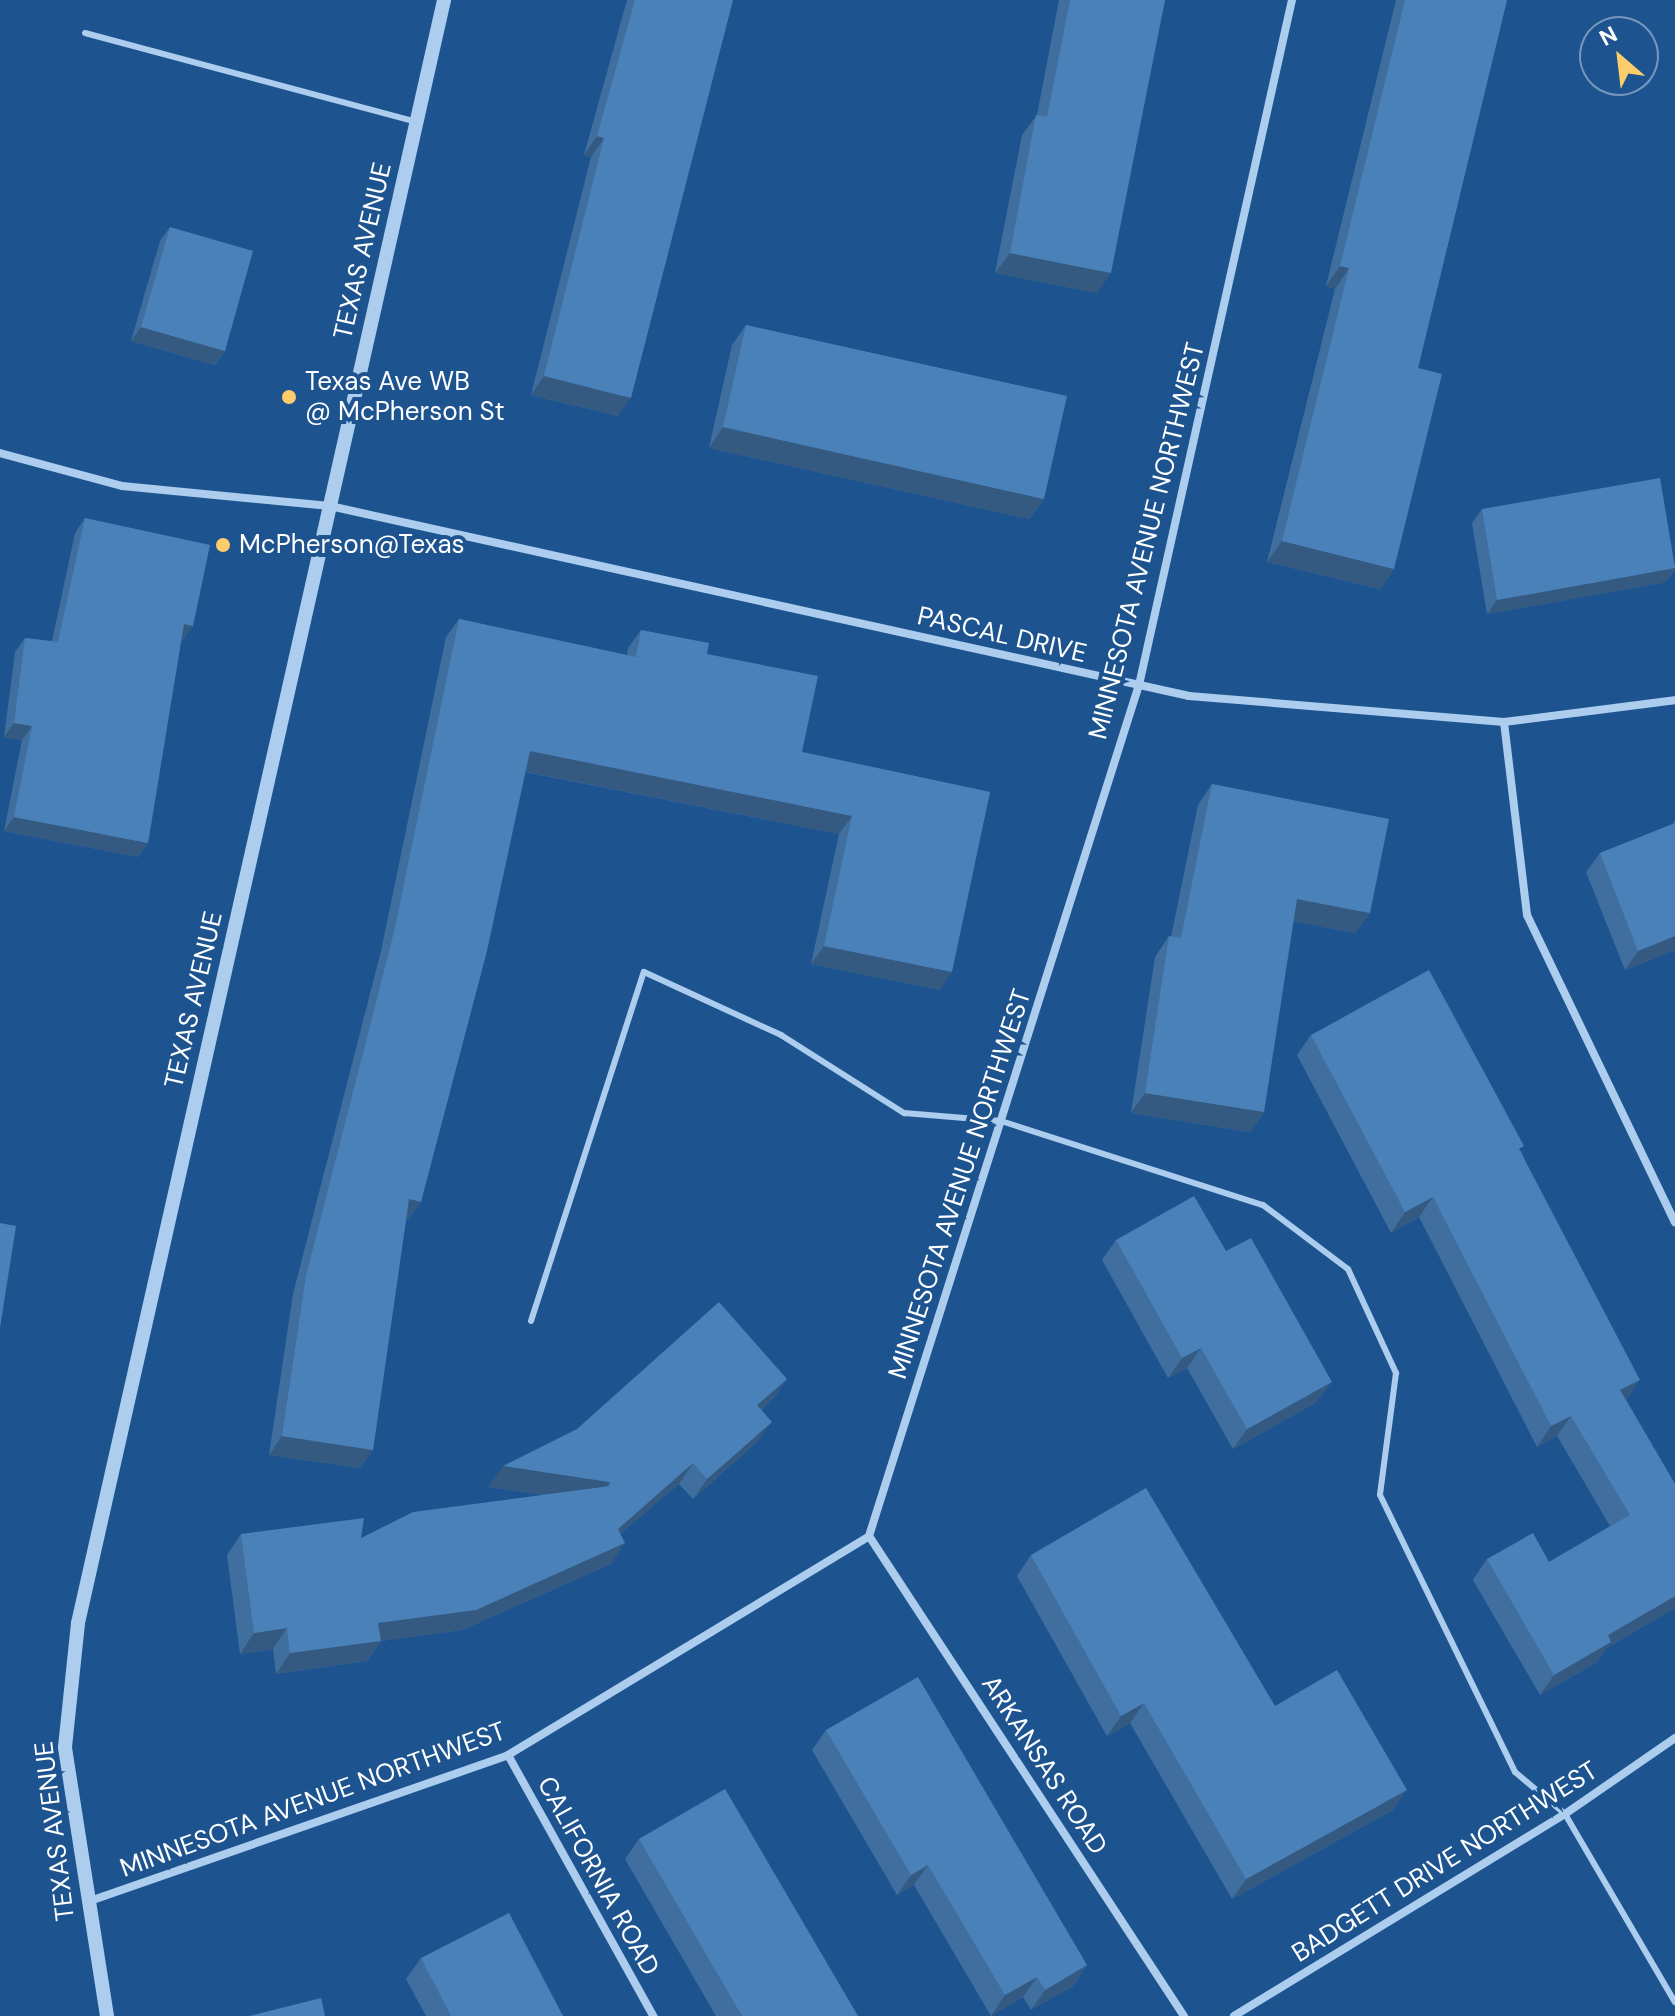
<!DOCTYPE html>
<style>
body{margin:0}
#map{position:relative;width:1675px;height:2016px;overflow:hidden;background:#1d5490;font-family:"DM Sans",sans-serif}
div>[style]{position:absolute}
.service>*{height:6px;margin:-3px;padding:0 3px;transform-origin:3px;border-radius:3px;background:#accdee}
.minor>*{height:8px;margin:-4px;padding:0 4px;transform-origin:4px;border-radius:4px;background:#accdee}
.tertiary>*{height:14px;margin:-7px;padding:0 7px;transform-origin:7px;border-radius:7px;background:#accdee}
.wall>*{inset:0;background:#406f9f}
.shaded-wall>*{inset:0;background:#345a82}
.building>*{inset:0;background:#4a81b9}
.dots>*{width:22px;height:22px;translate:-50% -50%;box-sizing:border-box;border:4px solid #1d5490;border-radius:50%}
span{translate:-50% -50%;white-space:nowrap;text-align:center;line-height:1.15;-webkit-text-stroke:8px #1d5490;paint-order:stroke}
.street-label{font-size:26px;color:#fff}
.poi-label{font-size:26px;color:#fff}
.left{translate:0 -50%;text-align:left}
.north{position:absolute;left:1579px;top:16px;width:80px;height:80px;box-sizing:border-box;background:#1d5490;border:2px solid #7798bc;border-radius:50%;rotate:332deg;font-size:22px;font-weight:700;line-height:32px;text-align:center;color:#fff}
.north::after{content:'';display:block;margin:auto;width:28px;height:36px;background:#fdcc6b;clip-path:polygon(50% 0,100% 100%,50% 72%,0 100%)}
</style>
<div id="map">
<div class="service">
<div style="left:85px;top:33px;width:344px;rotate:15deg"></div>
<div style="left:531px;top:1321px;width:367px;rotate:-72.1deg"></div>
<div style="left:644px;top:972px;width:151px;rotate:24.7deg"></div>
<div style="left:781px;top:1035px;width:146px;rotate:32.4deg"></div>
<div style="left:904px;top:1113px;width:97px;rotate:4.7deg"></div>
<div style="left:1001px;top:1121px;width:275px;rotate:17.8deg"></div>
<div style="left:1263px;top:1205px;width:106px;rotate:37deg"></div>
<div style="left:1348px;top:1269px;width:115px;rotate:65.2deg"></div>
<div style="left:1396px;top:1373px;width:123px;rotate:97.5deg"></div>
<div style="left:1380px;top:1495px;width:308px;rotate:64deg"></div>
<div style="left:1515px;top:1772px;width:65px;rotate:40deg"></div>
<div style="left:1565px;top:1814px;width:218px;rotate:59.7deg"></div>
</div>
<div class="minor">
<div style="left:0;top:453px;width:126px;rotate:15.1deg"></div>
<div style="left:122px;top:486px;width:209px;rotate:5.5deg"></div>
<div style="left:330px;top:506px;width:880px;rotate:12.47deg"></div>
<div style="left:1189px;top:696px;width:316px;rotate:4.7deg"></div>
<div style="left:1504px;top:722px;width:172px;rotate:-7.3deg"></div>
<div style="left:1504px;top:722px;width:194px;rotate:83.2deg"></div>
<div style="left:1527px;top:915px;width:341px;rotate:64.3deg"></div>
<div style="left:869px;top:1536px;width:574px;rotate:56.73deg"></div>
<div style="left:508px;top:1755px;width:299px;rotate:60.9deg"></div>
<div style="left:87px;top:1902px;width:446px;rotate:-19.2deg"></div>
<div style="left:508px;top:1755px;width:422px;rotate:-31.2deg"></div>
<div style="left:869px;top:1536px;width:893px;rotate:-72.4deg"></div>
<div style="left:1139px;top:685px;width:702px;rotate:-77.41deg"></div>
<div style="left:1234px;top:2016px;width:388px;rotate:-31.4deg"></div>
<div style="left:1565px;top:1814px;width:134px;rotate:-34.6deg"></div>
</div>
<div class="tertiary">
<div style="left:107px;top:2016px;width:272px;rotate:-98.9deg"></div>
<div style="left:65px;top:1747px;width:125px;rotate:-84deg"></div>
<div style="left:78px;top:1623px;width:1664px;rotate:-77.29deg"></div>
</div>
<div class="wall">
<div style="clip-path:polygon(627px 0,733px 0,618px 416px,531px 395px,591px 157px,584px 155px)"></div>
<div style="clip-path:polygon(1059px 0,1165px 0,1097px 293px,995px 273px,1022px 135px,1037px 115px)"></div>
<div style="clip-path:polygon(1396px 0,1507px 0,1418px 368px,1394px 569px,1380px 589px,1267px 562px,1335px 289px,1326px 286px)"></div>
<div style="clip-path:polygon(170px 227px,225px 351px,215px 365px,131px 341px,160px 241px)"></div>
<div style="clip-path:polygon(746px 325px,1044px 499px,1029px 519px,709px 448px,732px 345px)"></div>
<div style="clip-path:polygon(1482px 509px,1675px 564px,1675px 569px,1666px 582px,1487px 614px,1472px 523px)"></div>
<div style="clip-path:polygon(85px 518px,193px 626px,183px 640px,181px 639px,148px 843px,138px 857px,4px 831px,22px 740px,4px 737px,15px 652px,25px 638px,52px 641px,75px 533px)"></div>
<div style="clip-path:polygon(459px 619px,627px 655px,628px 648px,641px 630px,707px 654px,802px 752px,990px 792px,940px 990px,811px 964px,839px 834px,525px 772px,408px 1220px,406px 1220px,373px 1450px,360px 1468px,269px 1455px,293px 1294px,381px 951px,446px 637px)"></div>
<div style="clip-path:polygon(1212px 784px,1370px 913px,1355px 933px,1293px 921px,1264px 1112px,1250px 1132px,1131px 1113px,1155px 957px,1169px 936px,1171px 937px,1198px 805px)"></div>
<div style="clip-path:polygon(1675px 820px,1675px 950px,1625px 970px,1586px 872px,1600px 853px,1673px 824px)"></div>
<div style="clip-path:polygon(1311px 1035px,1521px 1151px,1626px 1400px,1675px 1484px,1675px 1608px,1608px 1647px,1597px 1662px,1540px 1695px,1473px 1580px,1487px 1559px,1549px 1562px,1610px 1526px,1557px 1436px,1537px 1447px,1419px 1217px,1391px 1233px,1297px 1055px)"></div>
<div style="clip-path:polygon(1116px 1240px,1226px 1251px,1317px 1402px,1233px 1449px,1187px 1368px,1168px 1378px,1102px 1260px)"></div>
<div style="clip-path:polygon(787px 1379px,773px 1399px,761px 1410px,757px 1442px,693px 1499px,679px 1484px,620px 1534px,611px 1564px,462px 1630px,381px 1641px,367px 1661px,276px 1674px,273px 1649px,240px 1654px,227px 1555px,241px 1534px,361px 1538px,544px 1495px,488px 1487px)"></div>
<div style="clip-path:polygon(1031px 1555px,1275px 1706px,1393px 1810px,1232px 1899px,1130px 1723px,1107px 1736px,1017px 1576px)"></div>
<div style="clip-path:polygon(826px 1730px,1087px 1965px,1073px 1986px,1031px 2010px,1023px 1997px,991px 2016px,914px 1885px,897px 1895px,812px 1750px)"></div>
<div style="clip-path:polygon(639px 1839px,858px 2016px,716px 2016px,625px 1859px)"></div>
<div style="clip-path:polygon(421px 1958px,563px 2016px,426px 2016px,406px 1979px)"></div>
</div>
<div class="shaded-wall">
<div style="clip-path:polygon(597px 136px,604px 138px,591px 157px,584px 155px)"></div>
<div style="clip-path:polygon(1010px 253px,1111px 273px,1097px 293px,995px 273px)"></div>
<div style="clip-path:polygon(1340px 266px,1349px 268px,1335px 289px,1326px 286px)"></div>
<div style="clip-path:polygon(141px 327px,225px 351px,215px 365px,131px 341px)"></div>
<div style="clip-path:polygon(544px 376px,631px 398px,618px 416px,531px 395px)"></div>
<div style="clip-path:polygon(723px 427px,1044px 499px,1029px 519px,709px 448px)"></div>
<div style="clip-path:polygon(1282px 541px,1394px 569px,1380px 589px,1267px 562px)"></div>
<div style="clip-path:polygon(1675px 568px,1666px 582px,1487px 614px,1497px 600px)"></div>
<div style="clip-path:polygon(184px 624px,193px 626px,183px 640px,174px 638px)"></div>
<div style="clip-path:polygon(14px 723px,32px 726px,22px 740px,4px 737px)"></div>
<div style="clip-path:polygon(530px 751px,852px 816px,839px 834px,517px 770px)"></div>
<div style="clip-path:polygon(14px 817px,148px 843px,138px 857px,4px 831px)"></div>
<div style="clip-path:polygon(1297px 899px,1370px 913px,1355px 933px,1283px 919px)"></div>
<div style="clip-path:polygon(1675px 936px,1675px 950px,1625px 970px,1638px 951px)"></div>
<div style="clip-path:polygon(824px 946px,952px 972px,940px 990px,811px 964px)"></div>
<div style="clip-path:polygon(1145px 1093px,1264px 1112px,1250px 1132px,1131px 1113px)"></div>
<div style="clip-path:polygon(1433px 1197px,1419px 1217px,1391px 1233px,1405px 1212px)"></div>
<div style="clip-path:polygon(409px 1199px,421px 1202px,408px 1220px,396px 1217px)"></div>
<div style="clip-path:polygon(1201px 1348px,1187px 1368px,1168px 1378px,1182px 1358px)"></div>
<div style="clip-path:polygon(787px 1379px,773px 1399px,743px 1425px,757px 1405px)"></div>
<div style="clip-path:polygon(1640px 1380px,1626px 1401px,1620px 1390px)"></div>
<div style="clip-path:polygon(1332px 1382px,1317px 1402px,1233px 1449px,1247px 1429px)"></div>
<div style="clip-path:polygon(1571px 1416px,1557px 1436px,1537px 1447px,1551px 1426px)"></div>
<div style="clip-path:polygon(772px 1422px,757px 1442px,693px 1499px,707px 1479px)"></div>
<div style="clip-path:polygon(282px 1436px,373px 1450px,360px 1468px,269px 1455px)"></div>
<div style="clip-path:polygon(693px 1463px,679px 1484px,603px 1549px,618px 1529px)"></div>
<div style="clip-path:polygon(503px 1466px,610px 1482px,596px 1502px,488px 1487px)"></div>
<div style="clip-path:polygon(625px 1543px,611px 1564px,462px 1630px,381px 1641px,367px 1661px,276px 1674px,290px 1653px,378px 1623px)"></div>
<div style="clip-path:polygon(1675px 1596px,1675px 1608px,1608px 1647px,1597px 1662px,1540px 1695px,1554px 1675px,1608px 1635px)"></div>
<div style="clip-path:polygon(287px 1628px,273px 1649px,240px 1654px,254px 1633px)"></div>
<div style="clip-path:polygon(1144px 1703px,1130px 1723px,1107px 1736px,1121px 1716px)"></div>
<div style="clip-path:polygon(1407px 1790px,1393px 1810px,1232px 1899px,1246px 1879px)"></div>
<div style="clip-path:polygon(928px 1865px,914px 1885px,897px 1895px,911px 1875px)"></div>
<div style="clip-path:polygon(1087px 1965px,1073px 1986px,1031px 2010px,1045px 1990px)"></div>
<div style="clip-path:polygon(1037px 1977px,1023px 1997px,991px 2016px,1005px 1995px)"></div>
</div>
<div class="building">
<div style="clip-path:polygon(635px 0,733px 0,631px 398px,544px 376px,604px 138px,597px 136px)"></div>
<div style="clip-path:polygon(1070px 0,1165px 0,1111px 273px,1010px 253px,1036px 115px,1047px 117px)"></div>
<div style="clip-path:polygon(1405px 0,1507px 0,1418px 368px,1442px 374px,1394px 569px,1282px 541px,1349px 268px,1340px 266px)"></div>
<div style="clip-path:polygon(170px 227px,253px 251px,225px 351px,141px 327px)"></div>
<div style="clip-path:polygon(746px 325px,1067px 396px,1044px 499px,723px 427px)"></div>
<div style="clip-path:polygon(1660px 478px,1675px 568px,1497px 600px,1482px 509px)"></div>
<div style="clip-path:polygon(85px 518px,210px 545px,193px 626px,184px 624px,148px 843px,14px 817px,32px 726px,14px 723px,25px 638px,58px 642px)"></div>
<div style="clip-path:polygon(459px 619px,636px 657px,641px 630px,709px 643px,707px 654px,818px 676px,802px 752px,990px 792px,952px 972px,824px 946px,852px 816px,530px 751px,487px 951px,421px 1202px,409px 1199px,373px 1450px,282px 1436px,306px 1276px,394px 932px)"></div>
<div style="clip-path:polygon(1212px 784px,1389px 819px,1370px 913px,1297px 899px,1264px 1112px,1145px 1093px,1169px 936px,1181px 938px)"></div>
<div style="clip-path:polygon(1675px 823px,1675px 936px,1638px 951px,1600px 853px)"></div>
<div style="clip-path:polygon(1429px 970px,1524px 1146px,1519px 1149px,1640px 1380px,1620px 1390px,1675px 1484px,1675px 1596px,1608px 1635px,1611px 1642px,1554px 1675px,1487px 1559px,1533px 1533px,1549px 1562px,1630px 1515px,1571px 1416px,1551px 1426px,1433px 1197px,1405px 1212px,1311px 1035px)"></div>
<div style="clip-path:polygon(1194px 1196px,1226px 1251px,1251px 1238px,1332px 1382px,1247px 1429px,1201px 1348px,1182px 1358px,1116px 1240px)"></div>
<div style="clip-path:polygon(0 1223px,16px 1226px,0 1328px)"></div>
<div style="clip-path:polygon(719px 1302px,787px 1379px,757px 1405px,772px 1422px,707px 1479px,693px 1463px,618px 1529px,625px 1543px,476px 1610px,378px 1623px,381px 1641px,290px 1653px,287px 1628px,254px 1633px,241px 1534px,364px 1518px,361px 1538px,413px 1512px,610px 1486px,610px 1482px,503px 1466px,577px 1429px)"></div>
<div style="clip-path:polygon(1146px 1488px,1275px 1706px,1337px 1670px,1407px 1790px,1246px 1879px,1144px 1703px,1121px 1716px,1031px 1555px)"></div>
<div style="clip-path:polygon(918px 1677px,1087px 1965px,1045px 1990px,1037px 1977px,1005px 1995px,928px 1865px,911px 1875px,826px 1730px)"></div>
<div style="clip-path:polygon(725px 1789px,858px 2016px,742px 2016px,639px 1839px)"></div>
<div style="clip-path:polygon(509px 1913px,563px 2016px,451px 2016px,421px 1958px)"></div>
<div style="clip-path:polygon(321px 1998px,325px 2016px,249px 2016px)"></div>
</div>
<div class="dots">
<div style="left:289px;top:397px;background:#fdcc6b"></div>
<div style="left:223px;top:545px;background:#fdcc6b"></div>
</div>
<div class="street-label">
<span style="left:363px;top:251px;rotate:-77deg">TEXAS AVENUE</span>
<span style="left:1147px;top:541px;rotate:-76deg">MINNESOTA AVENUE NORTHWEST</span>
<span style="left:1002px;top:635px;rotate:13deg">PASCAL DRIVE</span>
<span style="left:194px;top:1000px;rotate:-77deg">TEXAS AVENUE</span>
<span style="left:960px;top:1184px;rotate:-72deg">MINNESOTA AVENUE NORTHWEST</span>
<span style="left:1044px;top:1765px;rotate:57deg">ARKANSAS ROAD</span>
<span style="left:313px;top:1800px;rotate:-20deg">MINNESOTA AVENUE NORTHWEST</span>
<span style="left:55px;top:1831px;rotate:-97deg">TEXAS AVENUE</span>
<span style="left:1445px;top:1862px;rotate:-32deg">BADGETT DRIVE NORTHWEST</span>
<span style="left:598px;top:1876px;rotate:61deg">CALIFORNIA ROAD</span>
</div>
<div class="poi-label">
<span class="left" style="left:305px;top:397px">Texas Ave WB<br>@ McPherson St</span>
<span class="left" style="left:239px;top:545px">McPherson@Texas</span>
</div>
<div class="north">N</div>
</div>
